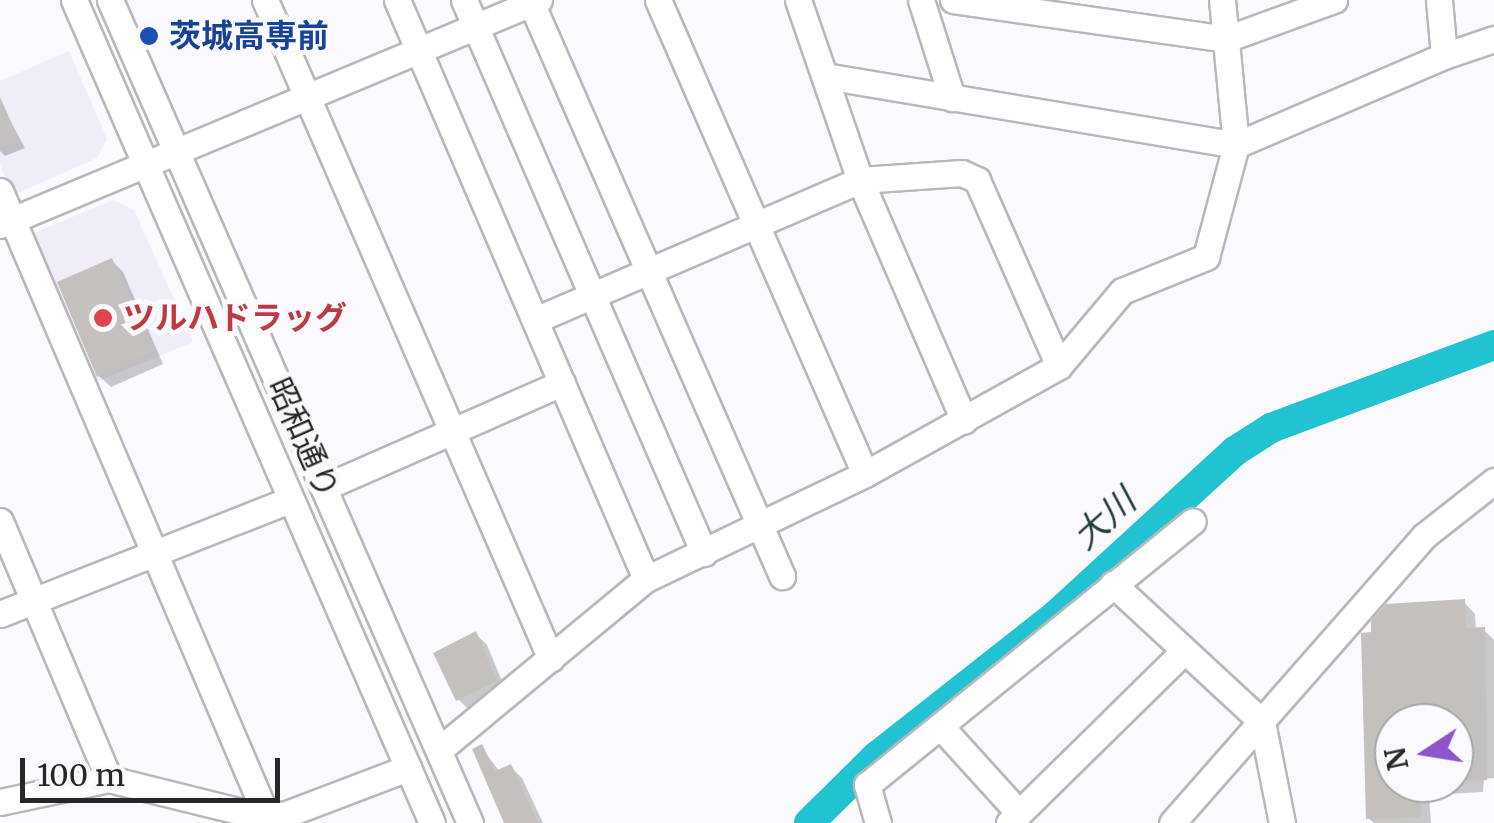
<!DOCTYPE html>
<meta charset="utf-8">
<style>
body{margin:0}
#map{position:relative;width:1494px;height:823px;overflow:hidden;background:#faf9fd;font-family:Merriweather,"Noto Sans JP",serif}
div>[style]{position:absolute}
.built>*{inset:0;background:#f0edf8}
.shadow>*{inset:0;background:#0003}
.river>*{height:30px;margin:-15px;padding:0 15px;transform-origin:15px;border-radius:15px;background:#21c2d1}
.building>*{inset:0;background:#c3c0bd}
.roads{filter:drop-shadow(2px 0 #b8b7ba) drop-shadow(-2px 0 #b8b7ba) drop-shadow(0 2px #b8b7ba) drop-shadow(0 -2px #b8b7ba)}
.minor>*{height:25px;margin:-12.5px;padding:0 12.5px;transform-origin:12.5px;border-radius:12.5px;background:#fff}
.dots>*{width:28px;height:28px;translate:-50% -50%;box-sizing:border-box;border:5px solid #faf9fd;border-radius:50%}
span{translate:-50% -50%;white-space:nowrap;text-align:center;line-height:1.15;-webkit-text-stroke:10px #faf9fd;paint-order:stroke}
.transit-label{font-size:32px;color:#164399;font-weight:700}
.left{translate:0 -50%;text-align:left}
.health-label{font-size:32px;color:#be3a42;font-weight:700}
.street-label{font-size:32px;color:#272628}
.water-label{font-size:35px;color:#243c3f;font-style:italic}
.north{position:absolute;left:1374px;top:703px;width:100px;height:100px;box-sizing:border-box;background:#faf9fd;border:2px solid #a6a5a8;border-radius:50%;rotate:258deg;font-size:28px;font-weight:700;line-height:40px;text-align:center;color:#272628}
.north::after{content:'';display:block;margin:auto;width:35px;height:45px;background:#8d54cb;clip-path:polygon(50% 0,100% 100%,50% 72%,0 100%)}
.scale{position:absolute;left:20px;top:758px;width:260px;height:45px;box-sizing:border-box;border:5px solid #272628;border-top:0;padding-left:12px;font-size:30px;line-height:35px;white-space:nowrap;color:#272628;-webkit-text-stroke:8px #faf9fd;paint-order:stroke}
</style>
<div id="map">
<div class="built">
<div style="clip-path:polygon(69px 51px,107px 139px,97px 158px,13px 195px,0 165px,0 81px)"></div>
<div style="clip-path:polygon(113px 200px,134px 210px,193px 342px,91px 384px,31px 248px,34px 233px)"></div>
</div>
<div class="shadow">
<div style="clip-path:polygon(0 102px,25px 148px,5px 156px,0 151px)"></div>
<div style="clip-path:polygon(112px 261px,123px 272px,163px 364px,111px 387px,99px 376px)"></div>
<div style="clip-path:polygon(evenodd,1464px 602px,1475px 614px,1476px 630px,1484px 630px,1494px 640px,1494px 778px,1484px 779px,1483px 792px,1429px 795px,1431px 823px,1374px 823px,1368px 818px,1363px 635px,1464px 602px,1394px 723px,1454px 723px,1454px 783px,1394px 783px,1394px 723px)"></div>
<div style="clip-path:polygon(476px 634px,487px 645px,507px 693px,470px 711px,458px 699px)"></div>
<div style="clip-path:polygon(481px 747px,500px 772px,511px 767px,522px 778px,543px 823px,507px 823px)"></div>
</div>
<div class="river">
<div style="left:809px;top:823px;width:95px;rotate:-44.6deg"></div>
<div style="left:877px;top:756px;width:228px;rotate:-38.2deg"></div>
<div style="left:1056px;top:615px;width:243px;rotate:-42.5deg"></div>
<div style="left:1235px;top:451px;width:43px;rotate:-32.6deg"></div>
<div style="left:1271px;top:428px;width:238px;rotate:-20.4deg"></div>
</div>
<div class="building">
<div style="clip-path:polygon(0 97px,19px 140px,0 148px)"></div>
<div style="clip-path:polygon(112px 258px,154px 352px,97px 377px,57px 282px)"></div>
<div style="clip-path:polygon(1465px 599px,1466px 628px,1485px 627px,1487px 780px,1454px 782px,1454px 723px,1394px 723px,1394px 783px,1419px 783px,1421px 817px,1366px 819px,1361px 633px,1371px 632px,1371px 621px,1386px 604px)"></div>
<div style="clip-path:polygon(476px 631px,497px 681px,456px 701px,433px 653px)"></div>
<div style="clip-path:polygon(482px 744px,495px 771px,511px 764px,538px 823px,504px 823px,472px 749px)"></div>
</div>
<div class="roads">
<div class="minor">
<div style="left:74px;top:0;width:897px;rotate:66.49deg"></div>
<div style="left:110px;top:0;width:898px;rotate:66.37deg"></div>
<div style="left:265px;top:0;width:718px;rotate:66.54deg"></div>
<div style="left:397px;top:0;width:630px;rotate:66.73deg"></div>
<div style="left:464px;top:0;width:603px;rotate:66.54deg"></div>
<div style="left:530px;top:0;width:629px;rotate:66.37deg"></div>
<div style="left:658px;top:0;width:517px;rotate:66.41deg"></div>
<div style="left:798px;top:0;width:190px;rotate:71deg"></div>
<div style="left:860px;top:180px;width:262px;rotate:66.6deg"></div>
<div style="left:921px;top:0;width:103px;rotate:72.4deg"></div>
<div style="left:953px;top:0;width:276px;rotate:8.1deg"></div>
<div style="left:1226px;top:39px;width:115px;rotate:-19.9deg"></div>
<div style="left:1439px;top:0;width:56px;rotate:84.9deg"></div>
<div style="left:825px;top:76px;width:417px;rotate:9.5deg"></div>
<div style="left:1236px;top:145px;width:226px;rotate:-23.2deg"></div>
<div style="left:1444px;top:56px;width:53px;rotate:-18.8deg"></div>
<div style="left:0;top:191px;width:678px;rotate:66.91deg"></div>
<div style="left:0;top:225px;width:584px;rotate:-22.66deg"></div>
<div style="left:535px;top:320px;width:354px;rotate:-23.3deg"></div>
<div style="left:860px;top:180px;width:102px;rotate:-3.9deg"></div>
<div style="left:962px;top:173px;width:17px;rotate:25deg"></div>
<div style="left:977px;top:180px;width:203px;rotate:66.2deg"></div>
<div style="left:325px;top:487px;width:259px;rotate:-23.7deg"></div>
<div style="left:0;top:521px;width:280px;rotate:67.1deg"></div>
<div style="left:1113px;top:584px;width:203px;rotate:42.8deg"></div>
<div style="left:1262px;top:722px;width:103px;rotate:78.8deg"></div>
<div style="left:0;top:614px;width:311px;rotate:-21.5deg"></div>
<div style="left:941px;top:727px;width:116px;rotate:47.8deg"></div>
<div style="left:439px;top:750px;width:268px;rotate:-39.6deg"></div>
<div style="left:646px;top:579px;width:243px;rotate:-25.6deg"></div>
<div style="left:865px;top:474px;width:222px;rotate:-29.1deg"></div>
<div style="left:1059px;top:366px;width:98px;rotate:-50deg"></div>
<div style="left:1122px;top:291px;width:91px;rotate:-22deg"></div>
<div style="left:1206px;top:257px;width:116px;rotate:-75deg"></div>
<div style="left:1236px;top:145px;width:146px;rotate:-95.5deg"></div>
<div style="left:0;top:802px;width:111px;rotate:-11.9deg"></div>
<div style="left:109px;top:779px;width:137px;rotate:13.9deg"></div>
<div style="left:242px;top:812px;width:42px;rotate:4.1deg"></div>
<div style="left:284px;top:815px;width:133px;rotate:-20.8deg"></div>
<div style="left:878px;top:823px;width:40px;rotate:-106deg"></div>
<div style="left:867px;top:785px;width:419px;rotate:-39deg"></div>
<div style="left:1009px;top:823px;width:245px;rotate:-44.5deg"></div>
<div style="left:1172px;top:823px;width:382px;rotate:-48.7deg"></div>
<div style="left:1424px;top:536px;width:89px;rotate:-38.2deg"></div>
</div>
</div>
<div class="dots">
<div style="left:149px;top:36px;background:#1a4fb4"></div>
<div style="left:103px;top:318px;background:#e0444e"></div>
</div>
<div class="transit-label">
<span class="left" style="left:169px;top:36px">茨城高専前</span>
</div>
<div class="health-label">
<span class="left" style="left:123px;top:318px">ツルハドラッグ</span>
</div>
<div class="street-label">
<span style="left:303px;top:438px;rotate:66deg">昭和通り</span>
</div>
<div class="water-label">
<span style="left:1104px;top:519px;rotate:-42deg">大川</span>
</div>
<div class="north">N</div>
<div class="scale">100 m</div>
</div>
